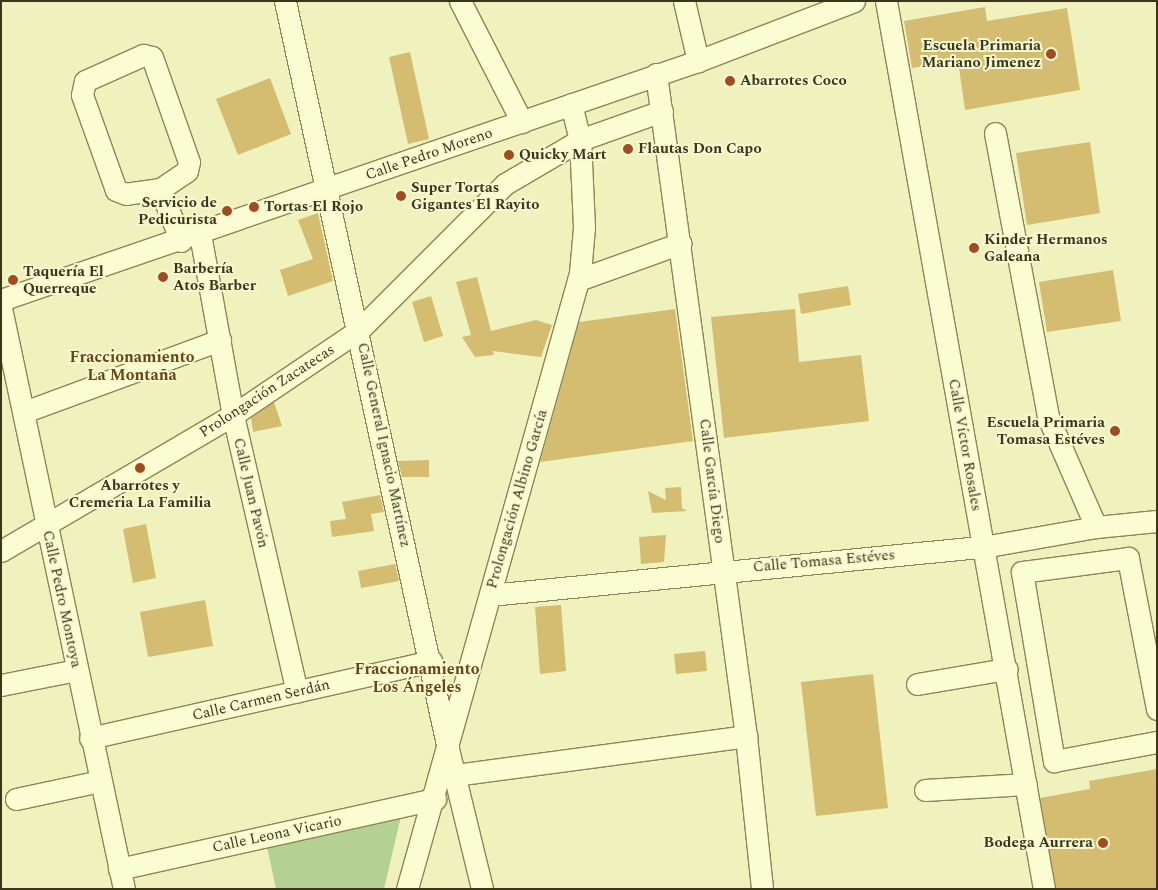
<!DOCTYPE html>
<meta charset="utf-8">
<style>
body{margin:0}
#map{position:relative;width:1158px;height:890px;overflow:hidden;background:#f0f2be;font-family:Spectral,serif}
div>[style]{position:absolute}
.green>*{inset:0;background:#b4d191}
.building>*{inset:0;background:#d4bc70}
.roads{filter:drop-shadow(1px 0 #8c8555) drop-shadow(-1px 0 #8c8555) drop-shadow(0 1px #8c8555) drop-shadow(0 -1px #8c8555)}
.minor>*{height:21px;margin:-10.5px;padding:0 10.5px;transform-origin:10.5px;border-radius:10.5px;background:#fafcd2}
.dots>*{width:14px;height:14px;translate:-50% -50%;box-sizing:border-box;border:2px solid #f6f9cf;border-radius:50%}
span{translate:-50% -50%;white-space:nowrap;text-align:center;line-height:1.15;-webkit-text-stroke:4px #f6f9cf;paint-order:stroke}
.poi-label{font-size:15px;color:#3a351b;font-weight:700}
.right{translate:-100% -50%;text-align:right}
.left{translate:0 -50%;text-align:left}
.street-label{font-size:15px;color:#3a351b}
.neighbourhood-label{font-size:16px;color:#6b4516;font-weight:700}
.frame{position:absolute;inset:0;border:2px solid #3a351b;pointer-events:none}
</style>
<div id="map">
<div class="green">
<div style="clip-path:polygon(402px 812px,384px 889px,276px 889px,266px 842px)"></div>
</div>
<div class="building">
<div style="clip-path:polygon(985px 7px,987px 21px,1067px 8px,1080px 90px,965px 110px,958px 61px,912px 68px,904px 21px)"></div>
<div style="clip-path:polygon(410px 52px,429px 139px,408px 144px,389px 57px)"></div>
<div style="clip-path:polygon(270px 78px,291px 134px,238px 155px,216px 99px)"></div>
<div style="clip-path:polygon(1090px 142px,1100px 213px,1027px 225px,1016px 153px)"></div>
<div style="clip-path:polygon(318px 213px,333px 281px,288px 296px,280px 270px,313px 259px,298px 220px)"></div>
<div style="clip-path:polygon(1113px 270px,1121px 321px,1047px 332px,1039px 282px)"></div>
<div style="clip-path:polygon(477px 277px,491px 331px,536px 320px,552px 325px,541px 357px,493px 351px,494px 355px,475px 357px,462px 337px,471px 335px,456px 282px)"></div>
<div style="clip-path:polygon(848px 286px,851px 305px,801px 314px,798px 294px)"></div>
<div style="clip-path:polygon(431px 296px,443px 336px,424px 342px,412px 302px)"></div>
<div style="clip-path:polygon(675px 309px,693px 441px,540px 462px,579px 322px)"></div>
<div style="clip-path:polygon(795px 309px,799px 362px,861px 355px,869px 421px,724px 438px,711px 317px)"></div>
<div style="clip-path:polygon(274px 402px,282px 426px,253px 432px,251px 418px)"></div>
<div style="clip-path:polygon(429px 460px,429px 477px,402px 477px,398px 461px)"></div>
<div style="clip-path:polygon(681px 487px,682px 508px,687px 511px,652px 513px,648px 491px,666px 500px,665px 488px)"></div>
<div style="clip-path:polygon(380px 495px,384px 512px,371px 514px,374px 531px,332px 537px,330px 521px,346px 519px,342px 502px)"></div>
<div style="clip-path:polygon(146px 524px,156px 578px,133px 583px,123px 529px)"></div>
<div style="clip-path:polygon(666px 535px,664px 562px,641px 564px,639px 537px)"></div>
<div style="clip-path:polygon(395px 564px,399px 581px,361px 588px,358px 571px)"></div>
<div style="clip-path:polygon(205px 600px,213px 646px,148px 657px,140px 612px)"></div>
<div style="clip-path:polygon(561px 605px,566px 671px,540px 674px,535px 607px)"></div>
<div style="clip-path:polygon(705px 651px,707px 671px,676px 674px,674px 654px)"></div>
<div style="clip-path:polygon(873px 674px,888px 808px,816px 816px,801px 682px)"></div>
<div style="clip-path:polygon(1157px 769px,1157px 889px,1056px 889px,1040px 798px,1090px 789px,1089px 781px)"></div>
</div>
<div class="roads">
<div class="minor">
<div style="left:285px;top:1px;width:766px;rotate:77.71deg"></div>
<div style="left:448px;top:749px;width:144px;rotate:76.3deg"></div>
<div style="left:460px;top:1px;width:136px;rotate:62.9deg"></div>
<div style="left:684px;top:1px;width:62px;rotate:76.9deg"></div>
<div style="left:886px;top:1px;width:902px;rotate:79.91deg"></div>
<div style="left:143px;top:55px;width:9px;rotate:13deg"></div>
<div style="left:152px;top:57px;width:111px;rotate:70.6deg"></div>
<div style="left:189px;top:162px;width:9px;rotate:103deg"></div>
<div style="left:187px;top:171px;width:32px;rotate:146deg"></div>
<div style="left:160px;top:189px;width:34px;rotate:172deg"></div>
<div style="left:126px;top:194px;width:11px;rotate:-158deg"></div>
<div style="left:116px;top:190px;width:101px;rotate:-109.7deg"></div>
<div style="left:82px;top:95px;width:14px;rotate:-78deg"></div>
<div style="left:85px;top:81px;width:64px;rotate:-24.1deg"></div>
<div style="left:656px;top:74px;width:668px;rotate:82.26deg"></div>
<div style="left:746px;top:736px;width:154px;rotate:84deg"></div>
<div style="left:995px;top:133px;width:289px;rotate:79.4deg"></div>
<div style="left:1048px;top:417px;width:120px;rotate:66.4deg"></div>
<div style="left:160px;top:189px;width:56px;rotate:68deg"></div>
<div style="left:200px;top:234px;width:184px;rotate:79.7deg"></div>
<div style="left:233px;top:415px;width:284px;rotate:77deg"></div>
<div style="left:578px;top:280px;width:109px;rotate:-19.8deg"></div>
<div style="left:1px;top:300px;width:737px;rotate:-18.93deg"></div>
<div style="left:698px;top:61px;width:167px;rotate:-21deg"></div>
<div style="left:1px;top:308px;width:594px;rotate:78.05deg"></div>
<div style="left:24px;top:412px;width:209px;rotate:-20.2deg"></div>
<div style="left:1px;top:551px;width:269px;rotate:-30.4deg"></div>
<div style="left:233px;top:415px;width:152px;rotate:-34deg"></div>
<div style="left:359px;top:330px;width:206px;rotate:-45deg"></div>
<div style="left:505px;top:184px;width:87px;rotate:-30.4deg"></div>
<div style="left:580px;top:140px;width:87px;rotate:-19.5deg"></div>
<div style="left:490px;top:595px;width:495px;rotate:-5.6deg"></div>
<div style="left:983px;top:547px;width:115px;rotate:-10deg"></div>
<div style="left:1096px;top:527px;width:61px;rotate:-5.6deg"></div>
<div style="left:917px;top:684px;width:91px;rotate:-9.5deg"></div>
<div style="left:1px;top:685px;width:77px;rotate:-11.2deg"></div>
<div style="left:1157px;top:709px;width:154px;rotate:-100.9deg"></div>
<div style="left:1128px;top:558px;width:107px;rotate:172.5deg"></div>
<div style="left:1022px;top:572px;width:192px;rotate:80.4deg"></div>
<div style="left:1054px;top:761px;width:105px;rotate:-10.5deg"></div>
<div style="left:90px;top:738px;width:350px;rotate:-12.7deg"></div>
<div style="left:455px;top:775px;width:294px;rotate:-7.6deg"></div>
<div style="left:925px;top:790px;width:101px;rotate:-3.4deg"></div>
<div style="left:16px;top:799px;width:86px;rotate:-12.1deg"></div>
<div style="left:119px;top:869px;width:324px;rotate:-12.5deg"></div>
<div style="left:407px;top:889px;width:640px;rotate:-74.31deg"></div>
<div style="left:580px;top:273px;width:46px;rotate:-85deg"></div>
<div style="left:584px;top:227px;width:87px;rotate:-92.6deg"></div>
<div style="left:580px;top:140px;width:37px;rotate:-104deg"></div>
</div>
</div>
<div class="dots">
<div style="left:1051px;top:54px;background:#a14b1f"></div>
<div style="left:730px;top:81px;background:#a14b1f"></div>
<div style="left:628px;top:149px;background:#a14b1f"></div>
<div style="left:509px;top:155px;background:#a14b1f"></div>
<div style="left:401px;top:196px;background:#a14b1f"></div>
<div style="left:254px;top:207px;background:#a14b1f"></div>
<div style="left:227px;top:211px;background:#a14b1f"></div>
<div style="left:974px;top:248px;background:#a14b1f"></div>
<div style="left:163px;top:277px;background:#a14b1f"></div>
<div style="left:13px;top:280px;background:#a14b1f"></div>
<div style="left:1115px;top:431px;background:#a14b1f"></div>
<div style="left:140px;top:468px;background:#a14b1f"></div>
<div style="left:1103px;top:843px;background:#a14b1f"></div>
</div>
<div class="poi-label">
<span class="right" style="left:1041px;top:54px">Escuela Primaria<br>Mariano Jimenez</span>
<span class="left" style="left:740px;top:81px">Abarrotes Coco</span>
<span class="left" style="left:638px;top:149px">Flautas Don Capo</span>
<span class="left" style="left:519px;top:155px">Quicky Mart</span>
<span class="left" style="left:411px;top:196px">Super Tortas<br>Gigantes El Rayito</span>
<span class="right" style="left:217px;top:211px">Servicio de<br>Pedicurista</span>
<span class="left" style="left:264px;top:207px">Tortas El Rojo</span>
<span class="left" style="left:984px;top:248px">Kinder Hermanos<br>Galeana</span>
<span class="left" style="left:173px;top:277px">Barbería<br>Atos Barber</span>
<span class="left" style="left:23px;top:280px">Taquería El<br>Querreque</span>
<span class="right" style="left:1105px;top:431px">Escuela Primaria<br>Tomasa Estéves</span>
<span style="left:140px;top:494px">Abarrotes y<br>Cremeria La Familia</span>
<span class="right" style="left:1093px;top:843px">Bodega Aurrera</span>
</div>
<div class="street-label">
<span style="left:429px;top:154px;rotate:-19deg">Calle Pedro Moreno</span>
<span style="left:267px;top:391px;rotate:-33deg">Prolongación Zacatecas</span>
<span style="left:384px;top:445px;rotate:78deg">Calle General Ignacio Martínez</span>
<span style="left:965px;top:445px;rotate:80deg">Calle Víctor Rosales</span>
<span style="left:712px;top:481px;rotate:83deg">Calle García Diego</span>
<span style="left:251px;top:493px;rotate:77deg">Calle Juan Pavón</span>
<span style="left:517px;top:499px;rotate:-74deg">Prolongación Albino García</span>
<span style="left:824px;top:561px;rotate:-5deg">Calle Tomasa Estéves</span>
<span style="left:62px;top:599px;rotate:78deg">Calle Pedro Montoya</span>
<span style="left:261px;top:700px;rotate:-13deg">Calle Carmen Serdán</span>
<span style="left:277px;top:834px;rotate:-12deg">Calle Leona Vicario</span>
</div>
<div class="neighbourhood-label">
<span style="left:132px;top:366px">Fraccionamiento<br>La Montaña</span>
<span style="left:417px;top:678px">Fraccionamiento<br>Los Ángeles</span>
</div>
<div class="frame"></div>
</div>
